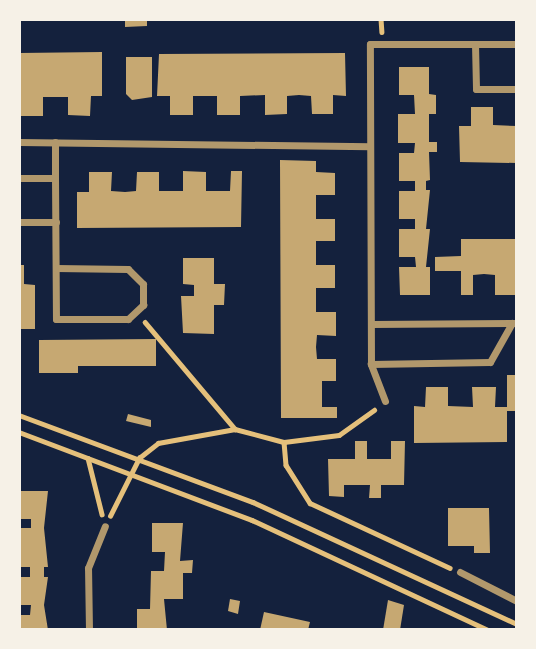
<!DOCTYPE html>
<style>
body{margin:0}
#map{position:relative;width:536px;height:649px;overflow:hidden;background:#14213d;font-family:"Fira Sans",sans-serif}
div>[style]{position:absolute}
.building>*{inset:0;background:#c6a872}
.path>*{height:4.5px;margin:-2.25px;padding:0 2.25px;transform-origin:2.25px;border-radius:2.25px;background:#e5c07b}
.minor>*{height:7px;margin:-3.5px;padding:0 3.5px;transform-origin:3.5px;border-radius:3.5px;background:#b1986c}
span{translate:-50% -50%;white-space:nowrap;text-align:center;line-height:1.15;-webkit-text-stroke:7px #f6f1e7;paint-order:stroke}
.frame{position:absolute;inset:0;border:21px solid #f6f1e7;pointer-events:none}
</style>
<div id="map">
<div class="building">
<div style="clip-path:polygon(125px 19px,147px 19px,147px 26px,125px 27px)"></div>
<div style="clip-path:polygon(102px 52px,102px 96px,91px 96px,90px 116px,68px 115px,68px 97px,43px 97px,43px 116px,21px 116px,19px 53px)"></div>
<div style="clip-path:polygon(345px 53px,346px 96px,333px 95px,333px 114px,312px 114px,311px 96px,299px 95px,287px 96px,287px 114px,265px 115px,265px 95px,240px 96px,240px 115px,217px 115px,217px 96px,193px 96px,193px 115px,170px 115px,170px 96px,157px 96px,159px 54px)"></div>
<div style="clip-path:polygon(126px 57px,152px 57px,152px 97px,132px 100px,126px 94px)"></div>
<div style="clip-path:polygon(399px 67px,429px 67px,429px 94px,436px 95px,436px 114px,429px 114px,429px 142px,437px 142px,437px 152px,429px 152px,430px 180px,426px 181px,426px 190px,430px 190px,426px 229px,430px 229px,426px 267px,430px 267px,430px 295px,400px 295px,399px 267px,416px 267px,415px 257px,399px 257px,399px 229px,415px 229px,415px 219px,399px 219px,399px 191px,415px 191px,415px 181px,399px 181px,399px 153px,414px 153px,415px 143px,398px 143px,398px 114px,415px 114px,414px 95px,399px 95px)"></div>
<div style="clip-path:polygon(471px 107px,493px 107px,493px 125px,517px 126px,517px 163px,460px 162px,459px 126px,471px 126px)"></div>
<div style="clip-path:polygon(280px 160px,316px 161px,316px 172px,335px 173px,335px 195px,316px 195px,316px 219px,335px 219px,335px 241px,316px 241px,316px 265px,335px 265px,335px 288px,316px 288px,316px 312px,336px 312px,336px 336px,317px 335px,316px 347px,317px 359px,336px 359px,336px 381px,322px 381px,322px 407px,337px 407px,337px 418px,281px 418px)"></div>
<div style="clip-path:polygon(183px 171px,206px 172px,206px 191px,230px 191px,231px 171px,242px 171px,241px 227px,77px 228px,77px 192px,89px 192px,89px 172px,112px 172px,111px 191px,125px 192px,136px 191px,137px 172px,159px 172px,159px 191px,183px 191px)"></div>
<div style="clip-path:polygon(461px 239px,517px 239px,517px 295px,495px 295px,495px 275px,484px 274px,473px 275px,473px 295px,461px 295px,461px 271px,435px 271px,435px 257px,461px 256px)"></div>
<div style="clip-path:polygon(183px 258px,214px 258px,214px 284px,225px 284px,224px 305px,214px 305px,214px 334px,183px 333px,181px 296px,194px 296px,194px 285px,183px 284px)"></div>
<div style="clip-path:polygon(19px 265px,24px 265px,24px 284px,35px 285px,35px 329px,19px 329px)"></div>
<div style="clip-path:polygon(156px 339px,156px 366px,78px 366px,78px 373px,39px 373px,39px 340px)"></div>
<div style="clip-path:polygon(507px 375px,517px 375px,517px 411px,507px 411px,507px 442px,414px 443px,414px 406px,425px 407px,426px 387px,448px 387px,448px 406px,473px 407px,472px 387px,496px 387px,495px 407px,507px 407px)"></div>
<div style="clip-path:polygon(128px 414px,151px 420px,151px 427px,126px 421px)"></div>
<div style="clip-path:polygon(355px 441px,367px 441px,367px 459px,391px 459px,391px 441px,405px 441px,404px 485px,381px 485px,381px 498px,369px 498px,370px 485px,344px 485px,344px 497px,329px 496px,328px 459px,355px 459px)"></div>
<div style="clip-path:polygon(19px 491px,48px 491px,44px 528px,48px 567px,44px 567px,44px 577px,48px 577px,44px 605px,48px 630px,19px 630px,19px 615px,30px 615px,31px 605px,19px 605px,19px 577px,30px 577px,30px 567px,19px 567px,19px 528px,31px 528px,31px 519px,19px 519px)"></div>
<div style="clip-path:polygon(448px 508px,489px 508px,490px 553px,474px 553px,474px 546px,448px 546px)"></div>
<div style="clip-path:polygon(152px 523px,183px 523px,180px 561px,193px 560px,192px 573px,183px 573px,183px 599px,164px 599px,167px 630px,137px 630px,137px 609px,150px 609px,151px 571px,164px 571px,165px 552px,152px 552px)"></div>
<div style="clip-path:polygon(230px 599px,240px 601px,238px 614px,228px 611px)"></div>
<div style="clip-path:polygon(388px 600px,404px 605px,400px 630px,383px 630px)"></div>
<div style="clip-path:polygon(264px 612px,310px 622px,308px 630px,260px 630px)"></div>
</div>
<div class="path">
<div style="left:381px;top:19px;width:13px;rotate:86deg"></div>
<div style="left:145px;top:322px;width:140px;rotate:49.9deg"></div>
<div style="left:19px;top:415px;width:250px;rotate:20.4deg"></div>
<div style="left:253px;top:502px;width:291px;rotate:24.8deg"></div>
<div style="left:19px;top:432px;width:249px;rotate:20.7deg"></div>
<div style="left:252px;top:520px;width:260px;rotate:25deg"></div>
<div style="left:284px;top:442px;width:23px;rotate:85deg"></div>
<div style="left:286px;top:465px;width:45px;rotate:57.7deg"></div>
<div style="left:310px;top:503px;width:154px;rotate:24.9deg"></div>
<div style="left:88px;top:458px;width:58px;rotate:76deg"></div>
<div style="left:110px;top:516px;width:65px;rotate:-63.4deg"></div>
<div style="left:139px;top:458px;width:24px;rotate:-38deg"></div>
<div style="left:158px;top:443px;width:78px;rotate:-10.3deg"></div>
<div style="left:235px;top:429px;width:51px;rotate:14.9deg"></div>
<div style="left:284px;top:442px;width:55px;rotate:-7.3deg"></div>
<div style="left:339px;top:435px;width:43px;rotate:-35.5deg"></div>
</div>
<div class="minor">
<div style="left:475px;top:44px;width:45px;rotate:88.7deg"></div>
<div style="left:476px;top:89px;width:41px"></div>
<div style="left:19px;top:142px;width:351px;rotate:0.7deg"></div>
<div style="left:19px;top:178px;width:36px"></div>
<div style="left:55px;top:178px;width:36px;rotate:-90deg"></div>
<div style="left:55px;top:178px;width:141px;rotate:89.6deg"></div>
<div style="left:56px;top:319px;width:72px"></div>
<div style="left:128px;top:319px;width:21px;rotate:-43deg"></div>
<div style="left:143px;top:305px;width:21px;rotate:-90deg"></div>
<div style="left:143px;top:284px;width:21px;rotate:-135deg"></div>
<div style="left:128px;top:269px;width:72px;rotate:-179.2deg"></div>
<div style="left:19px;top:222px;width:37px"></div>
<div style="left:371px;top:324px;width:146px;rotate:-0.4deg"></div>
<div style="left:371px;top:364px;width:119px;rotate:-1deg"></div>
<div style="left:490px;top:362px;width:45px;rotate:-60.6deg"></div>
<div style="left:385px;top:401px;width:40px;rotate:-111deg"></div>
<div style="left:371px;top:364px;width:320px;rotate:-90.2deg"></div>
<div style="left:370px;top:44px;width:147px"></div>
<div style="left:460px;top:572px;width:64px;rotate:27deg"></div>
<div style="left:89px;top:630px;width:62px;rotate:-90.9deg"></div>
<div style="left:88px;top:568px;width:45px;rotate:-68deg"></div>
</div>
<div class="frame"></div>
</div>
